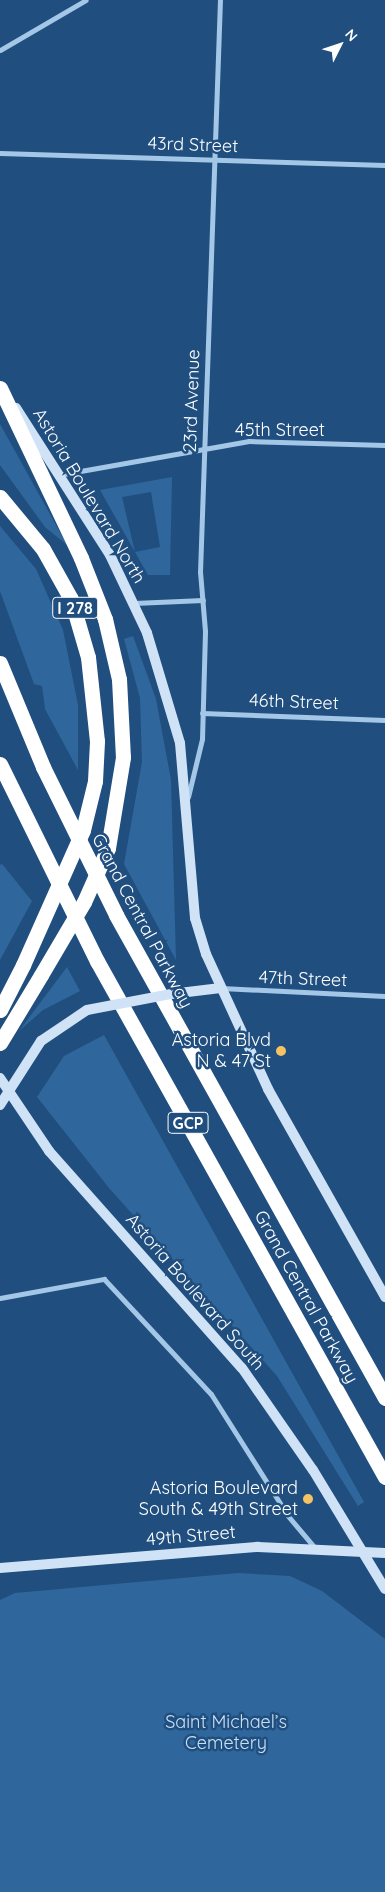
<!DOCTYPE html>
<meta charset="utf-8">
<style>
body{margin:0}
#map{position:relative;width:385px;height:1892px;overflow:hidden;background:#204f7f;font-family:Quicksand,sans-serif}
div>[style]{position:absolute}
.green>*{inset:0;background:#2f679c}
.street>*{height:5px;margin:-2.5px;padding:0 2.5px;transform-origin:2.5px;border-radius:2.5px;background:#a4c7e8}
.secondary>*{height:10px;margin:-5px;padding:0 5px;transform-origin:5px;border-radius:5px;background:#cfe2f6}
.highway>*{height:15px;margin:-7.5px;padding:0 7.5px;transform-origin:7.5px;border-radius:7.5px;background:#fff}
.secondary-bridge>*{height:10px;margin:-5px;padding:0 5px;transform-origin:5px;border-radius:5px;background:#cfe2f6}
.highway-bridge>*{height:15px;margin:-7.5px;padding:0 7.5px;transform-origin:7.5px;border-radius:7.5px;background:#fff}
.dots>*{width:14px;height:14px;translate:-50% -50%;box-sizing:border-box;border:2px solid #204f7f;border-radius:50%}
span{translate:-50% -50%;white-space:nowrap;text-align:center;line-height:1.15;-webkit-text-stroke:5px #204f7f;paint-order:stroke}
.shield-label span{padding:1px 4px;background:#204f7f;border:1px solid;border-radius:4px;-webkit-text-stroke-width:0}
.shield-label{font-size:16px;color:#fff;font-weight:700}
.street-label{font-size:18px;color:#fff}
.poi-label{font-size:18px;color:#fff}
.right{translate:-100% -50%;text-align:right}
.park-label{font-size:18px;color:#c8e0f6}
.north{position:absolute;left:315px;top:20px;width:50px;height:50px;-webkit-text-stroke:4px #204f7f;paint-order:stroke;rotate:49deg;font-size:14px;font-weight:700;line-height:20px;text-align:center;color:#fff}
.north::after{content:'';display:block;margin:auto;width:18px;height:22px;background:#fff;clip-path:polygon(50% 0,100% 100%,50% 72%,0 100%)}
</style>
<div id="map">
<div class="green">
<div style="clip-path:polygon(0 424px,67px 545px,45px 527px,0 465px)"></div>
<div style="clip-path:polygon(evenodd,172px 477px,170px 575px,148px 575px,100px 490px,172px 477px,151px 492px,160px 547px,135px 552px,122px 497px,151px 492px)"></div>
<div style="clip-path:polygon(0 526px,36px 569px,63px 630px,78px 705px,78px 770px,45px 709px,42px 686px,34px 684px,0 591px)"></div>
<div style="clip-path:polygon(133px 636px,156px 699px,171px 780px,176px 960px,124px 864px,142px 762px,140px 698px,124px 639px)"></div>
<div style="clip-path:polygon(2px 864px,32px 901px,0 960px,0 865px)"></div>
<div style="clip-path:polygon(67px 967px,80px 991px,43px 1010px,19px 1031px)"></div>
<div style="clip-path:polygon(104px 1035px,364px 1502px,358px 1506px,277px 1376px,109px 1188px,37px 1097px,64px 1056px)"></div>
<div style="clip-path:polygon(238px 1573px,290px 1576px,322px 1591px,385px 1639px,385px 1892px,0 1892px,0 1600px,15px 1593px)"></div>
</div>
<div class="street">
<div style="left:0;top:50px;width:99px;rotate:-30.2deg"></div>
<div style="left:0;top:153px;width:385px;rotate:1.8deg"></div>
<div style="left:58px;top:475px;width:194px;rotate:-10.1deg"></div>
<div style="left:249px;top:441px;width:136px;rotate:1.7deg"></div>
<div style="left:134px;top:603px;width:69px;rotate:-2.5deg"></div>
<div style="left:202px;top:713px;width:183px;rotate:2.2deg"></div>
<div style="left:188px;top:797px;width:60px;rotate:-76.4deg"></div>
<div style="left:202px;top:739px;width:108px;rotate:-88.4deg"></div>
<div style="left:205px;top:631px;width:59px;rotate:-94.8deg"></div>
<div style="left:200px;top:572px;width:572px;rotate:-88deg"></div>
<div style="left:221px;top:988px;width:164px;rotate:2.8deg"></div>
<div style="left:0;top:1298px;width:106px;rotate:-10.4deg"></div>
<div style="left:104px;top:1279px;width:157px;rotate:47.1deg"></div>
<div style="left:211px;top:1394px;width:144px;rotate:57.7deg"></div>
<div style="left:288px;top:1516px;width:42px;rotate:49.8deg"></div>
</div>
<div class="secondary">
<div style="left:16px;top:408px;width:174px;rotate:57.4deg"></div>
<div style="left:110px;top:555px;width:86px;rotate:64.6deg"></div>
<div style="left:147px;top:633px;width:115px;rotate:73.3deg"></div>
<div style="left:180px;top:743px;width:176px;rotate:85.1deg"></div>
<div style="left:195px;top:918px;width:38px;rotate:73deg"></div>
<div style="left:206px;top:954px;width:149px;rotate:65.3deg"></div>
<div style="left:268px;top:1089px;width:239px;rotate:60.6deg"></div>
<div style="left:171px;top:994px;width:50px;rotate:-6.8deg"></div>
<div style="left:0;top:1105px;width:76px;rotate:-57.4deg"></div>
<div style="left:41px;top:1041px;width:55px;rotate:-34deg"></div>
<div style="left:49px;top:1151px;width:290px;rotate:48.4deg"></div>
<div style="left:242px;top:1368px;width:124px;rotate:55.2deg"></div>
<div style="left:313px;top:1470px;width:139px;rotate:58.8deg"></div>
<div style="left:0;top:1568px;width:259px;rotate:-4.7deg"></div>
<div style="left:258px;top:1547px;width:127px;rotate:2.7deg"></div>
</div>
<div class="highway">
<div style="left:0;top:388px;width:188px;rotate:64.5deg"></div>
<div style="left:81px;top:558px;width:66px;rotate:68.5deg"></div>
<div style="left:105px;top:619px;width:62px;rotate:76.9deg"></div>
<div style="left:119px;top:679px;width:78px;rotate:87.1deg"></div>
<div style="left:0;top:497px;width:67px;rotate:50.4deg"></div>
<div style="left:43px;top:549px;width:57px;rotate:60.8deg"></div>
<div style="left:71px;top:599px;width:60px;rotate:73.7deg"></div>
<div style="left:88px;top:657px;width:84px;rotate:83.9deg"></div>
<div style="left:0;top:663px;width:113px;rotate:67.5deg"></div>
<div style="left:43px;top:767px;width:165px;rotate:63.7deg"></div>
<div style="left:116px;top:915px;width:553px;rotate:60.88deg"></div>
<div style="left:0;top:764px;width:220px;rotate:63.8deg"></div>
<div style="left:97px;top:961px;width:591px;rotate:60.83deg"></div>
<div style="left:0;top:1010px;width:51px;rotate:-62.9deg"></div>
<div style="left:0;top:1043px;width:79px;rotate:-58.9deg"></div>
</div>
<div class="secondary-bridge">
<div style="left:87px;top:1010px;width:86px;rotate:-10.8deg"></div>
<div style="left:0;top:1078px;width:88px;rotate:56.1deg"></div>
</div>
<div class="highway-bridge">
<div style="left:23px;top:965px;width:148px;rotate:-66deg"></div>
<div style="left:83px;top:830px;width:50px;rotate:-76.2deg"></div>
<div style="left:95px;top:781px;width:40px;rotate:-87.1deg"></div>
<div style="left:41px;top:975px;width:85px;rotate:-59.5deg"></div>
<div style="left:84px;top:902px;width:59px;rotate:-66deg"></div>
<div style="left:108px;top:848px;width:92px;rotate:-80.6deg"></div>
</div>
<div class="dots">
<div style="left:281px;top:1051px;background:#f5c264"></div>
<div style="left:308px;top:1499px;background:#f5c264"></div>
</div>
<div class="shield-label">
<span style="left:75px;top:608px">I 278</span>
<span style="left:188px;top:1123px">GCP</span>
</div>
<div class="street-label">
<span style="left:193px;top:145px;rotate:2deg">43rd Street</span>
<span style="left:192px;top:401px;rotate:-88deg">23rd Avenue</span>
<span style="left:280px;top:430px">45th Street</span>
<span style="left:89px;top:496px;rotate:59deg">Astoria Boulevard North</span>
<span style="left:294px;top:702px;rotate:2deg">46th Street</span>
<span style="left:142px;top:921px;rotate:62deg">Grand Central Parkway</span>
<span style="left:303px;top:979px;rotate:2deg">47th Street</span>
<span style="left:195px;top:1292px;rotate:49deg">Astoria Boulevard South</span>
<span style="left:306px;top:1297px;rotate:61deg">Grand Central Parkway</span>
<span style="left:191px;top:1536px;rotate:-5deg">49th Street</span>
</div>
<div class="poi-label">
<span class="right" style="left:271px;top:1051px">Astoria Blvd<br>N &amp; 47 St</span>
<span class="right" style="left:298px;top:1499px">Astoria Boulevard<br>South &amp; 49th Street</span>
</div>
<div class="park-label">
<span style="left:226px;top:1733px">Saint Michael’s<br>Cemetery</span>
</div>
<div class="north">N</div>
</div>
